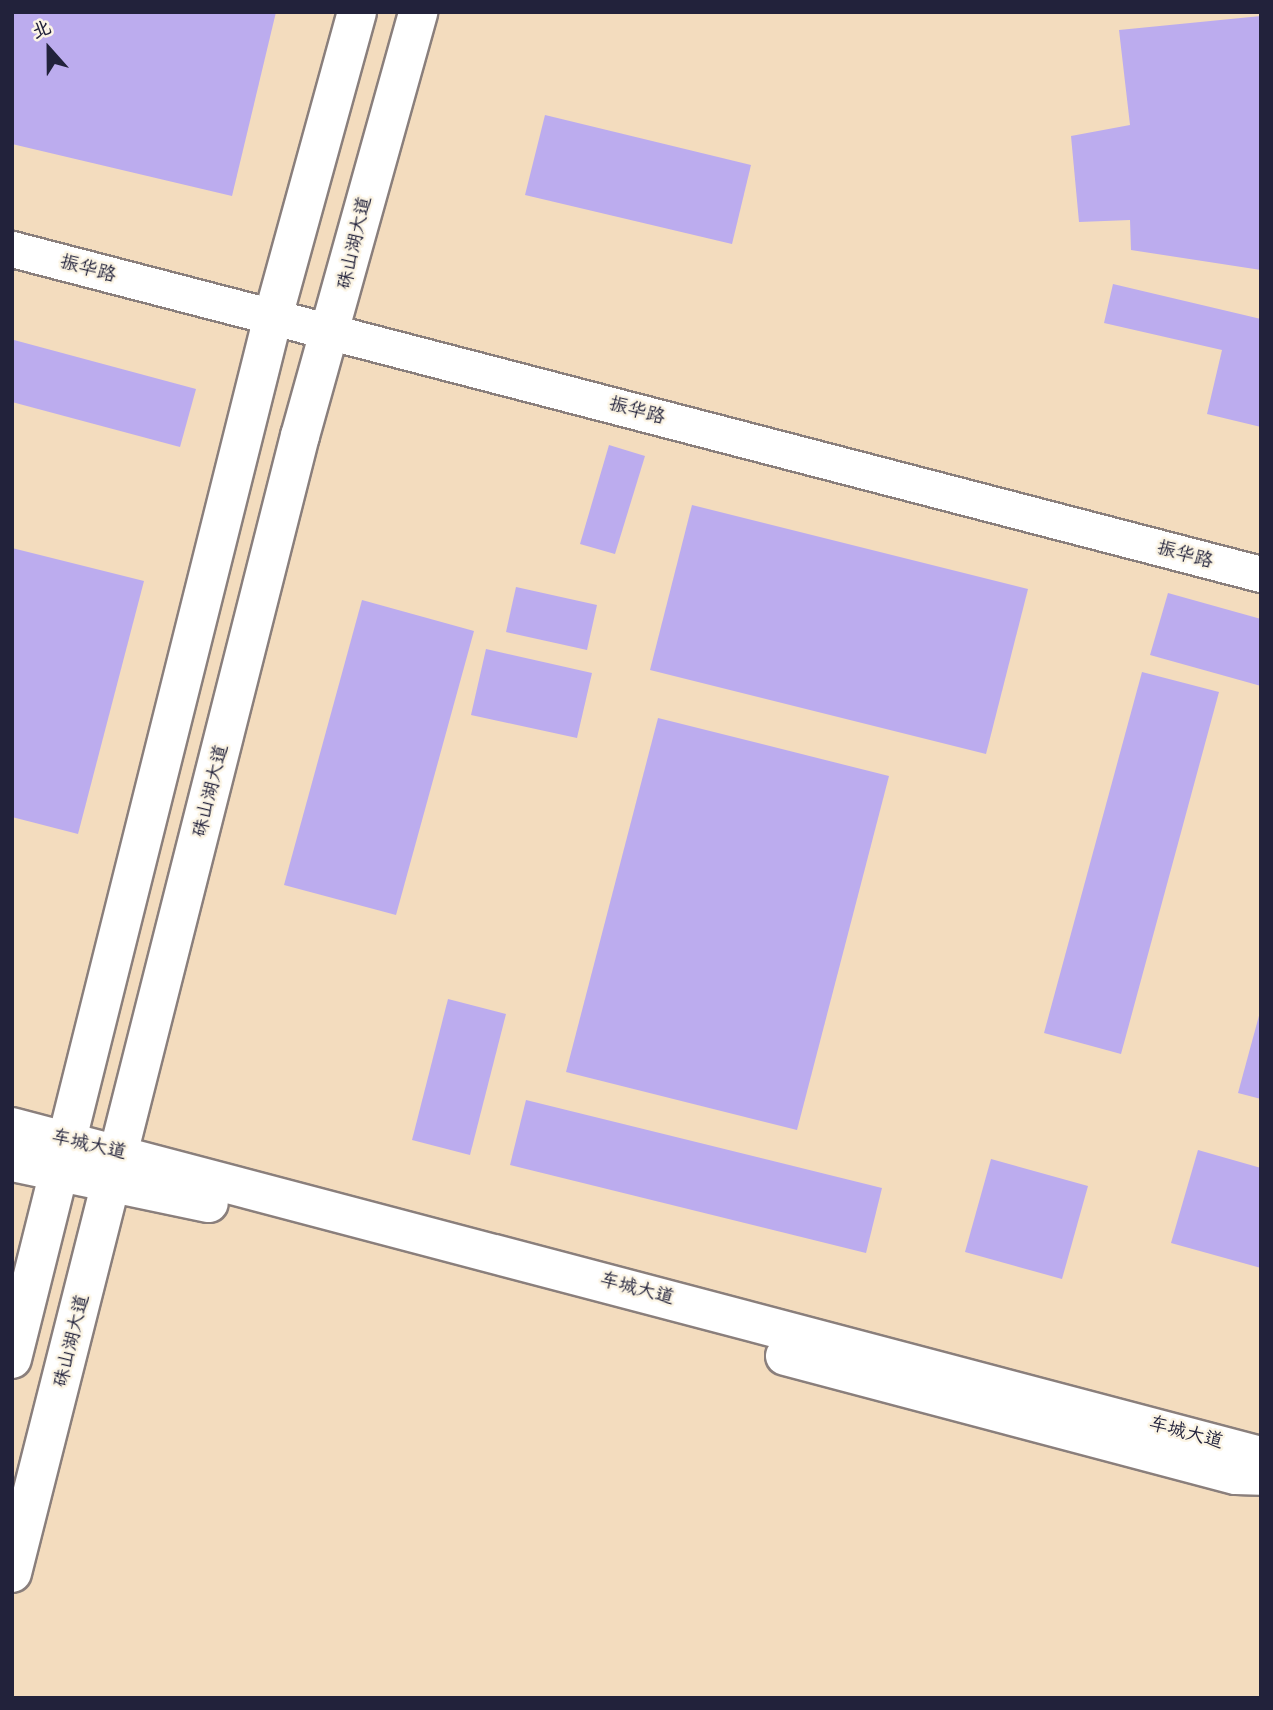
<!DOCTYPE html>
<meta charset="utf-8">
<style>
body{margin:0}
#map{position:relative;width:1273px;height:1710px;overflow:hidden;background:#f3dcbe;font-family:Pangolin,"LXGW WenKai TC",sans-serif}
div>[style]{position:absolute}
.building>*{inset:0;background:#bcacee}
.roads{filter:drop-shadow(2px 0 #8a7f7c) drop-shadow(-2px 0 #8a7f7c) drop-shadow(0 2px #8a7f7c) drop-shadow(0 -2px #8a7f7c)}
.minor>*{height:35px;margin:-17.5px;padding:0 17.5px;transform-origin:17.5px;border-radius:17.5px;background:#fff}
.tertiary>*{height:38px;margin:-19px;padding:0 19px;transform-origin:19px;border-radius:19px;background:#fff}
.secondary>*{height:38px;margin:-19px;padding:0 19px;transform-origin:19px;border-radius:19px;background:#fff}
span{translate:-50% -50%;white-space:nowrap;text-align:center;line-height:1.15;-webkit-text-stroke:5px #fcf5e5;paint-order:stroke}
.street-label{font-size:19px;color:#22223b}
.frame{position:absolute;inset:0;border:14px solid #22223b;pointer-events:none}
.north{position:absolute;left:14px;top:14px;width:70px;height:70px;-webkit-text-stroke:5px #fcf5e5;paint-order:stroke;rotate:339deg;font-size:19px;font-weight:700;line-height:28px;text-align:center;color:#22223b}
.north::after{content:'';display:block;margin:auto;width:24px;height:32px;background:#22223b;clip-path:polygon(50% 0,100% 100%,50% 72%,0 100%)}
</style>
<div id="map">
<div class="building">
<div style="clip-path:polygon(12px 12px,276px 12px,232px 196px,12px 144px)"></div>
<div style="clip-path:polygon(1261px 16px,1261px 270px,1131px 250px,1130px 220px,1079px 222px,1071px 136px,1130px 125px,1119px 30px)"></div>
<div style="clip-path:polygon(545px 115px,751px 165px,732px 244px,525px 195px)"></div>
<div style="clip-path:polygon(1113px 284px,1261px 319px,1261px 427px,1207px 414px,1222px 350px,1104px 323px)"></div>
<div style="clip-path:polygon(14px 340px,196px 389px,180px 447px,12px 402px)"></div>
<div style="clip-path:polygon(609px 445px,645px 456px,615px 554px,580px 544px)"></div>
<div style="clip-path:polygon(692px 505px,1028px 589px,986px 754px,650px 670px)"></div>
<div style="clip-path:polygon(12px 548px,144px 581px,78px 834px,12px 817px)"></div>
<div style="clip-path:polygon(516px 587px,597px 605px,587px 650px,506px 632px)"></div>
<div style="clip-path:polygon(1168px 593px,1261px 619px,1261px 686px,1150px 655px)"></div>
<div style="clip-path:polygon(362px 600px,474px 631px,396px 915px,284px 885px)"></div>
<div style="clip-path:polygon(486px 649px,592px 673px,577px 738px,471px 715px)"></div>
<div style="clip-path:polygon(1142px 672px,1219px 692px,1121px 1054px,1044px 1033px)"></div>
<div style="clip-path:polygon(658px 718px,889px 776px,797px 1130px,566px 1072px)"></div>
<div style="clip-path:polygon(448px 999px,506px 1014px,470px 1155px,412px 1140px)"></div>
<div style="clip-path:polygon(1260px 1012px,1261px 1012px,1261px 1099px,1238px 1093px)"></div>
<div style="clip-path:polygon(526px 1100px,882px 1188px,866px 1253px,510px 1165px)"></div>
<div style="clip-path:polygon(1198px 1150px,1261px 1168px,1261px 1268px,1171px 1243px)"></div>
<div style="clip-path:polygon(991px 1159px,1088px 1186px,1062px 1279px,965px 1252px)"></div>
</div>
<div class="roads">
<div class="minor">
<div style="left:12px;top:249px;width:1291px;rotate:14.59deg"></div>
</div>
<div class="tertiary">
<div style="left:12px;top:1127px;width:1292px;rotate:14.76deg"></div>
<div style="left:12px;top:1162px;width:201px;rotate:11.8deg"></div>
<div style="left:785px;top:1356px;width:466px;rotate:14.8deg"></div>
<div style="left:1236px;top:1475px;width:25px;rotate:2deg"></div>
</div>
<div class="secondary">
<div style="left:12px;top:1359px;width:1074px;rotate:-75.94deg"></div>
<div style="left:273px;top:317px;width:316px;rotate:-74.6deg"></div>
<div style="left:12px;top:1573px;width:1173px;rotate:-75.79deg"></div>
<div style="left:300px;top:436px;width:440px;rotate:-74.4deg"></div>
</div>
</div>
<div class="street-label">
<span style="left:355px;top:243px;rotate:-77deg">硃山湖大道</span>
<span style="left:88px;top:269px;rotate:15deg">振华路</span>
<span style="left:637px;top:411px;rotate:15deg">振华路</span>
<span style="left:1185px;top:555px;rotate:15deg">振华路</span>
<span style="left:211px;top:791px;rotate:-76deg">硃山湖大道</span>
<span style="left:89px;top:1145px;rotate:13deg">车城大道</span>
<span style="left:637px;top:1289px;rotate:15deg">车城大道</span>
<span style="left:72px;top:1341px;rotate:-76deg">硃山湖大道</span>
<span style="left:1186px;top:1433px;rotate:15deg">车城大道</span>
</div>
<div class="frame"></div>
<div class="north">北</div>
</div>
